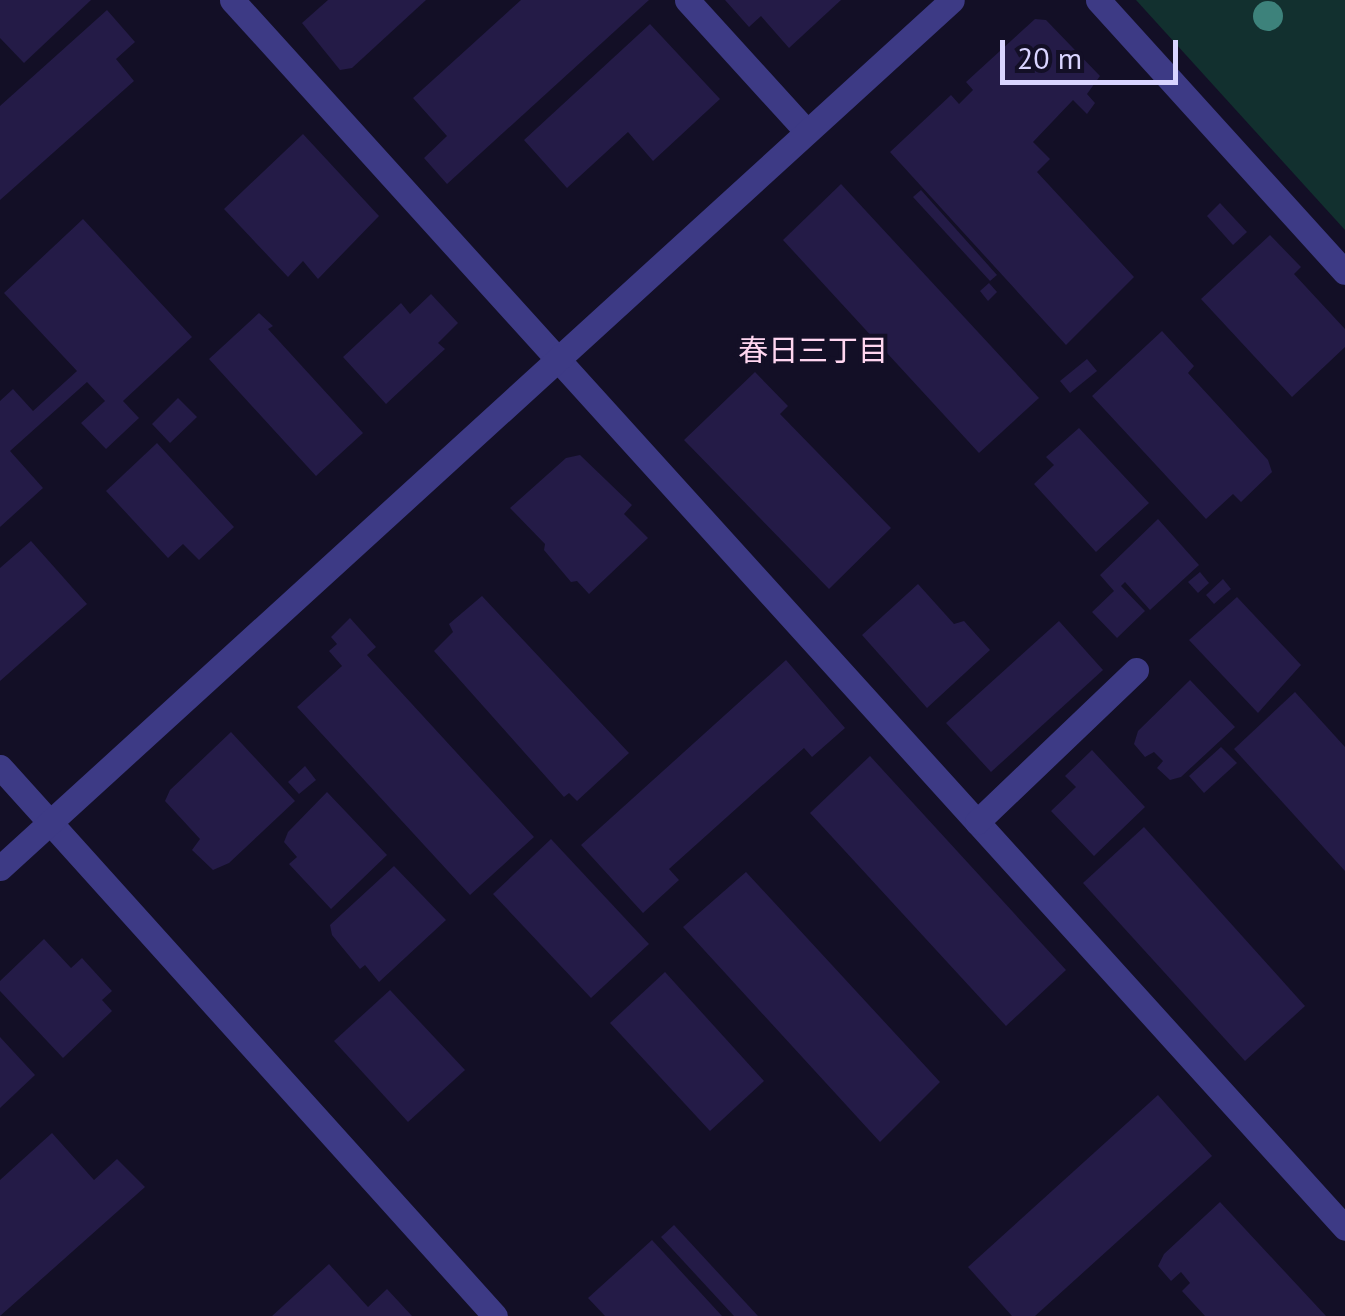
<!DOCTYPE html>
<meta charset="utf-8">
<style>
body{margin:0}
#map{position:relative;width:1345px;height:1316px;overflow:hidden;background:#130f26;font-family:"PT Sans","Noto Sans JP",sans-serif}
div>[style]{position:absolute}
.green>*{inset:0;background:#12302f}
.building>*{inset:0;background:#241b47}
.minor>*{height:25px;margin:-12.5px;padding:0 12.5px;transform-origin:12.5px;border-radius:12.5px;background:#3d3a85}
.trees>*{width:30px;height:30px;margin:-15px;border-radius:50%;background:#3d827b}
span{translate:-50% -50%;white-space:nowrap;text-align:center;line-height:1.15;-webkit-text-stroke:8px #130f26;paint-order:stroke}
.neighbourhood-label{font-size:30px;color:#ffd6f0}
.scale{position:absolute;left:1000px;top:40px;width:178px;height:45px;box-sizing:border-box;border:5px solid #d9d4ff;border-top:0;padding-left:12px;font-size:30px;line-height:35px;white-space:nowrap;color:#d9d4ff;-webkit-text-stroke:8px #130f26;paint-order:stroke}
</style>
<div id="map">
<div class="green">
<div style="clip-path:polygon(1136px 0,1345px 0,1345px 230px)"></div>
</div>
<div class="building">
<div style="clip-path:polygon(0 0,91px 0,24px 63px,0 38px)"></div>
<div style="clip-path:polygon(328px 0,426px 0,352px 68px,340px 70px,302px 23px)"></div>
<div style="clip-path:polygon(521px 0,649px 0,447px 184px,424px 158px,447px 136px,413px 98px)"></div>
<div style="clip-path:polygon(725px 0,841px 0,789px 48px,761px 16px,749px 27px)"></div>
<div style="clip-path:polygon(107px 10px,135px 42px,116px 59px,134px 81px,0 200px,0 106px)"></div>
<div style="clip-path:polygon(1035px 19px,1046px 20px,1100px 76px,1087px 94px,1095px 103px,1087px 114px,1073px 100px,1033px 142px,1050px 159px,1037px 172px,1134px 277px,1066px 345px,890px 152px,951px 95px,959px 104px,973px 90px,966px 82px)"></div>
<div style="clip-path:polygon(650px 24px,720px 99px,653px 161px,628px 132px,567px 188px,524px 140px)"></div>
<div style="clip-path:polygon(303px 134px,379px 216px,318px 279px,303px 261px,288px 277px,224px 209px)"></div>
<div style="clip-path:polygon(841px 184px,1039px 398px,979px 453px,783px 240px)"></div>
<div style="clip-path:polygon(921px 190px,997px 275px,990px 281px,913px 197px)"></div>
<div style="clip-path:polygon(1220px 203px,1247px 232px,1233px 245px,1207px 216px)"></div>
<div style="clip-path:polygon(83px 219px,192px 337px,123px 401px,139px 418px,106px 449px,81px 423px,105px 401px,87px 382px,10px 451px,43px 488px,0 527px,0 401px,13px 389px,33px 411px,77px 371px,4px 293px)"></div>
<div style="clip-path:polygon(1270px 235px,1301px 267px,1294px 274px,1345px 329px,1345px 347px,1292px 397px,1201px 299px)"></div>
<div style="clip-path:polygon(989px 283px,997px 292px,988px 301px,980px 291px)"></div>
<div style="clip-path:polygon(431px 294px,458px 323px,438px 343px,445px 349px,386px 404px,343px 357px,401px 303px,410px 314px)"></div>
<div style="clip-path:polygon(259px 313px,273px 326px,268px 329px,363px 433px,316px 476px,209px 359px)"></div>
<div style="clip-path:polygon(1162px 331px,1194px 366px,1188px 373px,1268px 460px,1272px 472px,1241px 502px,1233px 494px,1206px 519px,1092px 396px)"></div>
<div style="clip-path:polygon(1087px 359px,1097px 371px,1070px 393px,1060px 381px)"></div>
<div style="clip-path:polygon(755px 372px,788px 406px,780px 414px,891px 528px,829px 589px,684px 440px)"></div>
<div style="clip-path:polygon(178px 398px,197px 417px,170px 443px,152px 424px)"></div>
<div style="clip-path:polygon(1079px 428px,1149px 503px,1096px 552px,1034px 484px,1054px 465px,1046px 457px)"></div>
<div style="clip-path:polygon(157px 443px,234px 527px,199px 560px,183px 544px,168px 558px,106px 491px)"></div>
<div style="clip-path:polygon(580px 455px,632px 505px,624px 514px,648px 538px,589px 594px,577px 581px,571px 582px,544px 550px,545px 544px,510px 508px,566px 458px)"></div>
<div style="clip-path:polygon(1158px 519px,1199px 565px,1150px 610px,1125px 582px,1121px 586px,1145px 611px,1117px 638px,1092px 612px,1114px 591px,1100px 575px)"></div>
<div style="clip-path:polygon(31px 541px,87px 604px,0 681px,0 568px)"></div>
<div style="clip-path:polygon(1200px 572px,1209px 583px,1198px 593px,1188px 582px)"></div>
<div style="clip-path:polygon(1223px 579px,1231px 589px,1214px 604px,1206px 595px)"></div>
<div style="clip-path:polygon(918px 584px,954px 624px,964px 621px,990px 650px,927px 708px,862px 635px)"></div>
<div style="clip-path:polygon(482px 596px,629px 753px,577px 801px,569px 793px,564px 797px,434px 651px,453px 632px,449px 624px)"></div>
<div style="clip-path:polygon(1237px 597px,1301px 665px,1258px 713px,1189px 640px)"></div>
<div style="clip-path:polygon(350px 618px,376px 647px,367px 655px,534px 837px,470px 895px,297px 707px,342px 666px,329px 651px,337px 644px,331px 637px)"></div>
<div style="clip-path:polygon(1059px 621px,1103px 670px,991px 772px,946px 723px)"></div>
<div style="clip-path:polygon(786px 660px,845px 728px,812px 757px,804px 748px,669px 869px,679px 880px,643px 913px,581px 845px)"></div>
<div style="clip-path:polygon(1190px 680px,1235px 727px,1181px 777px,1170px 780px,1157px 768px,1163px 761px,1154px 752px,1145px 757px,1134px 744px,1138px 731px)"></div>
<div style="clip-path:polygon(1295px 692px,1345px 747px,1345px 871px,1234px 749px)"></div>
<div style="clip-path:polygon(231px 732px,295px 801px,229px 863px,213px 870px,192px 850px,200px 839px,165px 801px,170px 790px)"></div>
<div style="clip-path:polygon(1221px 747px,1237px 763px,1204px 793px,1189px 776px)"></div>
<div style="clip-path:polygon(1092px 750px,1145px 807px,1094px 856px,1051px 811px,1076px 787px,1065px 776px)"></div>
<div style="clip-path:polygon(870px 756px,1066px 970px,1006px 1026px,810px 813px)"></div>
<div style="clip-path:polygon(305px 766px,316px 780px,299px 794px,288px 782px)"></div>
<div style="clip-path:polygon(327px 792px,387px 855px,331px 909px,289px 864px,297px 857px,284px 842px,288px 832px)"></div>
<div style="clip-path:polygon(1144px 827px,1305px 1006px,1245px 1061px,1083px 883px)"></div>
<div style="clip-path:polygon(551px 839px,649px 944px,591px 998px,493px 894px)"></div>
<div style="clip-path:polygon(394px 866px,446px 920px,379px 982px,365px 965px,360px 969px,332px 935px,330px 925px)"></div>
<div style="clip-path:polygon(746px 872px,940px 1082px,880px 1142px,683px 927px)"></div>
<div style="clip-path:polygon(44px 939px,71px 968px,82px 958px,112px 991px,102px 1000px,112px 1011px,63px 1058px,0 991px,0 981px)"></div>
<div style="clip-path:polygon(665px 972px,764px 1081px,710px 1131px,610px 1023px)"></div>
<div style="clip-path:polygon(390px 990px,465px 1070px,408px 1122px,334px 1041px)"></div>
<div style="clip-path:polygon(0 1037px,35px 1075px,0 1108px)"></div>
<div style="clip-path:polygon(1158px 1095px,1212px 1156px,1035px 1316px,1012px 1316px,968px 1267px)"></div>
<div style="clip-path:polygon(52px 1133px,94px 1180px,117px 1159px,145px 1187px,0 1316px,0 1180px)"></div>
<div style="clip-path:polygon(1220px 1202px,1326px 1316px,1205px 1316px,1182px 1291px,1190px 1283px,1181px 1272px,1171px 1281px,1158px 1266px,1164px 1254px)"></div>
<div style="clip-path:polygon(674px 1225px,758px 1316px,734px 1316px,661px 1237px)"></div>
<div style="clip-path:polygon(652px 1240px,722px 1316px,605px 1316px,588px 1298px)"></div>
<div style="clip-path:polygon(329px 1264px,368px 1307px,387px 1289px,412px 1316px,272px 1316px)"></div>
</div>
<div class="minor">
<div style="left:232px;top:0;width:1657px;rotate:47.81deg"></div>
<div style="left:687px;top:0;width:178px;rotate:47.7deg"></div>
<div style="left:1098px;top:0;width:367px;rotate:47.8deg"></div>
<div style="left:0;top:767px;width:739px;rotate:47.96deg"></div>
<div style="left:977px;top:822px;width:220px;rotate:-43.7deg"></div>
<div style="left:0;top:868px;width:1288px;rotate:-42.36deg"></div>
</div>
<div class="trees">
<div style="left:1268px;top:16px"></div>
</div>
<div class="neighbourhood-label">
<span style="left:813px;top:350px">春日三丁目</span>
</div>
<div class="scale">20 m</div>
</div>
